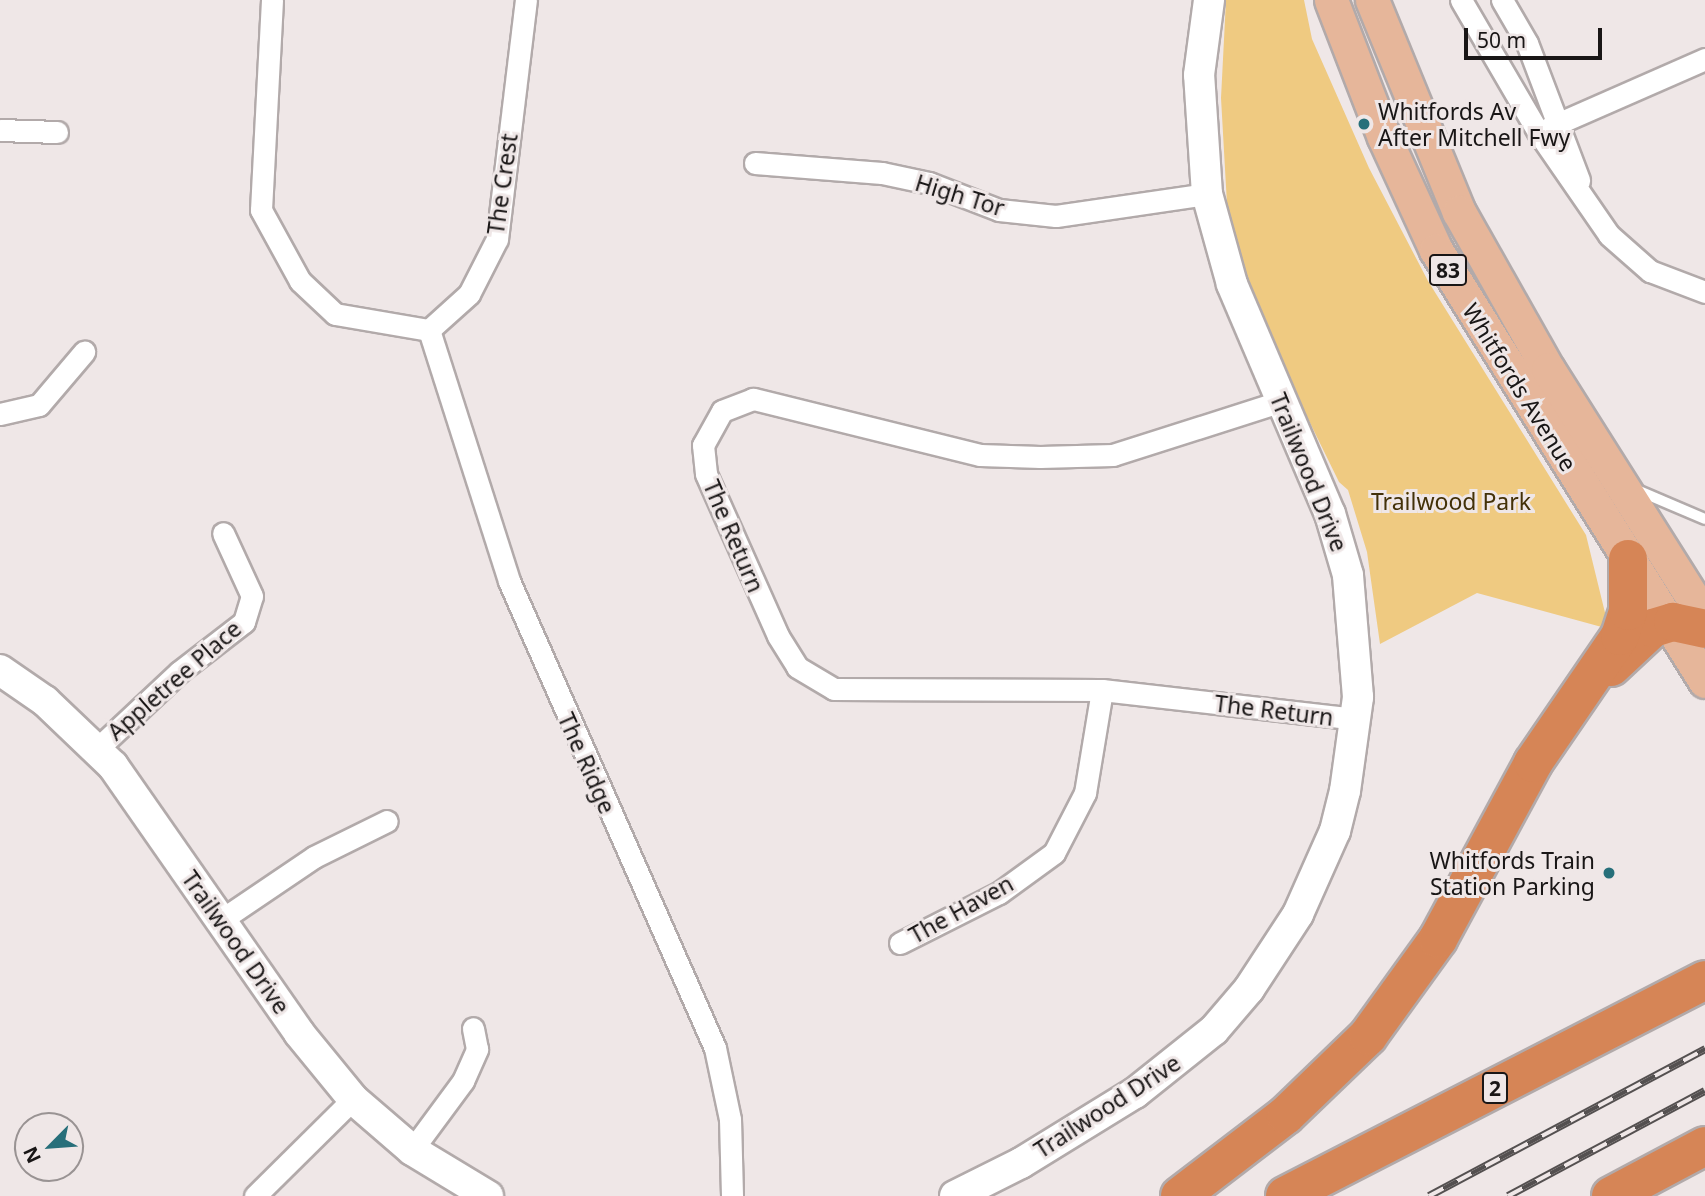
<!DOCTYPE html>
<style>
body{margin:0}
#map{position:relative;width:1705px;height:1196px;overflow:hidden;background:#efe7e7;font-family:"Noto Sans",sans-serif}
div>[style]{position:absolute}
.green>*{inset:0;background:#efca81}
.roads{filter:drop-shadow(2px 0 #b2aaaa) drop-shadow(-2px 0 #b2aaaa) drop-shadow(0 2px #b2aaaa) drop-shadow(0 -2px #b2aaaa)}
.lane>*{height:10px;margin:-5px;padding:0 5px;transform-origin:5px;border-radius:5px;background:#fff}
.street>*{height:21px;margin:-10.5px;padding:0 10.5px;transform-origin:10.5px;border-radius:10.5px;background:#fff}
.secondary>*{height:30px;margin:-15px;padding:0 15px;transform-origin:15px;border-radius:15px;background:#fff}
.primary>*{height:33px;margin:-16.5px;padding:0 16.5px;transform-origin:16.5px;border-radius:16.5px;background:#e6b69a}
.highway>*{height:38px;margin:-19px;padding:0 19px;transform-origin:19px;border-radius:19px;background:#d68556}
.rail>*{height:8px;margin-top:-4px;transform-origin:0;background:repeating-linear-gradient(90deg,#efe7e7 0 16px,#545050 0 32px);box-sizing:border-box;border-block:2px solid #545050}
.dots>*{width:19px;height:19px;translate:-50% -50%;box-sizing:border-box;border:4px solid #efe7e7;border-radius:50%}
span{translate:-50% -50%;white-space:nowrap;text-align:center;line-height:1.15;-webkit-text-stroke:6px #efe7e7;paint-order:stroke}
.shield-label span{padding:2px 5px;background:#efe7e7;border:2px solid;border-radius:5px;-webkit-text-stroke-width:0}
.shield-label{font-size:21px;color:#191616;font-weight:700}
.poi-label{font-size:23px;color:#191616}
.left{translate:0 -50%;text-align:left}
.right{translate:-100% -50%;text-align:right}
.street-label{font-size:23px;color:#191616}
.park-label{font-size:23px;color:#433108}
.north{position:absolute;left:14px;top:1112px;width:70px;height:70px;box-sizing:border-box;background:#efe7e7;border:2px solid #999393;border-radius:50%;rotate:245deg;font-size:19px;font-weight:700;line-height:28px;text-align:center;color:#191616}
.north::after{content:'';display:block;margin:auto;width:24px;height:32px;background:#276f7a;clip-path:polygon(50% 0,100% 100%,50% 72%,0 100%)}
.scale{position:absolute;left:1464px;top:28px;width:138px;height:32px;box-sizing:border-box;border:4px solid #191616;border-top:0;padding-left:9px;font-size:21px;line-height:24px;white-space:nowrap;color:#191616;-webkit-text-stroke:5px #efe7e7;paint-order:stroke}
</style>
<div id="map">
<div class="green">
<div style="clip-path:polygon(1226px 0,1304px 0,1312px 39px,1369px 168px,1428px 281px,1586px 535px,1609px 629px,1477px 593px,1380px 644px,1367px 552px,1348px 490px,1339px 482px,1265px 331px,1228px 222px,1221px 98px)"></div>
</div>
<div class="roads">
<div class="lane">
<div style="left:1637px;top:490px;width:74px;rotate:23.1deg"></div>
</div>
<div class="street">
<div style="left:272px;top:0;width:210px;rotate:93deg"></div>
<div style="left:261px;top:210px;width:81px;rotate:61.2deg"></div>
<div style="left:300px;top:281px;width:48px;rotate:43.3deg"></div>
<div style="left:335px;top:314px;width:95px;rotate:9.7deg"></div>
<div style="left:429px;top:330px;width:54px;rotate:-42deg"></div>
<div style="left:469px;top:294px;width:62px;rotate:-63deg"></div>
<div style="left:497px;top:239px;width:241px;rotate:-83.1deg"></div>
<div style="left:1461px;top:0;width:153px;rotate:59.7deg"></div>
<div style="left:1538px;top:132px;width:125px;rotate:55.4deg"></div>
<div style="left:1609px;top:235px;width:55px;rotate:41.3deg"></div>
<div style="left:1650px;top:271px;width:59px;rotate:20.9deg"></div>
<div style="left:1502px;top:0;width:50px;rotate:59.8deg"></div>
<div style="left:1527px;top:43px;width:147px;rotate:69.2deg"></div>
<div style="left:1550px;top:127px;width:169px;rotate:-23.7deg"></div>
<div style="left:0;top:130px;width:57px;rotate:2deg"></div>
<div style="left:755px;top:163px;width:127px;rotate:4.5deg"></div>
<div style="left:882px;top:173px;width:48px;rotate:12deg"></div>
<div style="left:929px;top:183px;width:75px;rotate:21.1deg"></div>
<div style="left:999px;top:210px;width:57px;rotate:6deg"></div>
<div style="left:1056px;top:216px;width:153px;rotate:-8.3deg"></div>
<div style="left:429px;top:330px;width:263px;rotate:72.3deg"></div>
<div style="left:509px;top:581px;width:510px;rotate:66.2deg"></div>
<div style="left:715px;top:1048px;width:73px;rotate:78.1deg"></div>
<div style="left:730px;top:1119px;width:77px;rotate:88.5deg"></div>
<div style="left:1282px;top:401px;width:177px;rotate:162.3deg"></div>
<div style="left:1113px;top:455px;width:73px;rotate:178.4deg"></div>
<div style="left:1040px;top:457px;width:60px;rotate:-178.1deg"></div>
<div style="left:980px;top:455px;width:234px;rotate:-166.1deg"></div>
<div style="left:753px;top:399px;width:33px;rotate:159deg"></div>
<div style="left:722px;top:411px;width:39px;rotate:119deg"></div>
<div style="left:703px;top:445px;width:29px;rotate:84deg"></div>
<div style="left:706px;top:474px;width:177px;rotate:66deg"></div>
<div style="left:778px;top:636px;width:36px;rotate:58deg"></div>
<div style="left:797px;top:667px;width:43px;rotate:30.7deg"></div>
<div style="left:834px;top:689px;width:268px;rotate:0.2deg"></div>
<div style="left:1102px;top:690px;width:255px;rotate:6.5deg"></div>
<div style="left:0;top:414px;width:40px;rotate:-13deg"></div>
<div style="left:39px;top:405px;width:70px;rotate:-49.7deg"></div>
<div style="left:97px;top:749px;width:112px;rotate:-43.2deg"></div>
<div style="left:179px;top:672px;width:82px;rotate:-37.6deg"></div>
<div style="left:244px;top:622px;width:27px;rotate:-73deg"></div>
<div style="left:252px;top:596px;width:69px;rotate:-114.7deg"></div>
<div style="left:221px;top:920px;width:112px;rotate:-34.1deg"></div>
<div style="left:314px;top:857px;width:81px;rotate:-26.3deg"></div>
<div style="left:900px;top:943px;width:111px;rotate:-26.8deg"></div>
<div style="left:999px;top:893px;width:68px;rotate:-36deg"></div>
<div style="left:1054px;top:853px;width:68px;rotate:-62.7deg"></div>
<div style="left:1085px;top:793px;width:104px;rotate:-80.6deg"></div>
<div style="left:412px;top:1150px;width:86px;rotate:-53.5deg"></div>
<div style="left:463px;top:1081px;width:35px;rotate:-66deg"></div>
<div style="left:477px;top:1049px;width:21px;rotate:-101deg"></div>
<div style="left:255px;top:1196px;width:138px;rotate:-44.7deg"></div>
</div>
<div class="secondary">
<div style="left:0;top:670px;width:55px;rotate:34.6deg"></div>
<div style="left:45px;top:701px;width:94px;rotate:43.7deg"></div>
<div style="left:113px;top:766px;width:325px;rotate:55.1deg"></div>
<div style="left:299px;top:1033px;width:85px;rotate:50.7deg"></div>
<div style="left:353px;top:1099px;width:78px;rotate:40.8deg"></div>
<div style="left:412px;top:1150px;width:89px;rotate:31.2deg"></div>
<div style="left:955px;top:1196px;width:74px;rotate:-26.6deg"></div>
<div style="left:1021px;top:1163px;width:134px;rotate:-31.6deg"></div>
<div style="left:1135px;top:1093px;width:101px;rotate:-38.6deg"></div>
<div style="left:1214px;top:1030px;width:54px;rotate:-49.5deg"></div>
<div style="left:1249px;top:989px;width:90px;rotate:-56.8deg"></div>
<div style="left:1298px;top:914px;width:91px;rotate:-66deg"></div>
<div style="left:1335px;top:831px;width:41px;rotate:-76deg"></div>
<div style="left:1345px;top:791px;width:95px;rotate:-82.1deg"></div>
<div style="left:1358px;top:697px;width:122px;rotate:-94.7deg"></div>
<div style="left:1348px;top:575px;width:64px;rotate:-106.4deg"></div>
<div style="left:1330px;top:514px;width:250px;rotate:-113.1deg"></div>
<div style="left:1232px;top:284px;width:93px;rotate:-105.5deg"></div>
<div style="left:1207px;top:194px;width:119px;rotate:-93.8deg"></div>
<div style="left:1199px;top:75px;width:76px;rotate:-82.4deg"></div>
</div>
<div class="primary">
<div style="left:1331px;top:0;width:147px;rotate:68.9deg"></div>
<div style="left:1384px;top:137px;width:124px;rotate:65.3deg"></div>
<div style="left:1436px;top:250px;width:508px;rotate:58.03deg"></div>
<div style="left:1372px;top:0;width:229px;rotate:67.7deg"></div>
<div style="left:1459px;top:212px;width:180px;rotate:60.5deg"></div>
<div style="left:1548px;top:369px;width:294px;rotate:57.7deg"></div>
</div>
<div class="highway">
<div style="left:1611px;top:667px;width:57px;rotate:-42.9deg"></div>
<div style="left:1653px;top:628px;width:21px;rotate:-17deg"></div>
<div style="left:1673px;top:622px;width:33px;rotate:12deg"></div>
<div style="left:1180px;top:1196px;width:133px;rotate:-37.4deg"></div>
<div style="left:1286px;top:1115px;width:114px;rotate:-43.9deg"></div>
<div style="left:1368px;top:1036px;width:120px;rotate:-54.2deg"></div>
<div style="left:1438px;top:939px;width:200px;rotate:-61.6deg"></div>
<div style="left:1533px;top:763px;width:154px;rotate:-55.6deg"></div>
<div style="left:1620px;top:636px;width:26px;rotate:-72deg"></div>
<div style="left:1628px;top:611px;width:52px;rotate:-90deg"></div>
<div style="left:1285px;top:1196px;width:472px;rotate:-27.2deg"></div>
<div style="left:1611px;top:1196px;width:106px;rotate:-28deg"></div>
</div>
</div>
<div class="rail">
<div style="left:1429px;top:1196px;width:313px;rotate:-28deg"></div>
<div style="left:1508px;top:1196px;width:223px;rotate:-28.1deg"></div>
</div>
<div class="dots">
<div style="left:1364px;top:124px;background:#276f7a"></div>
<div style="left:1609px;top:873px;background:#276f7a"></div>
</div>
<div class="shield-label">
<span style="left:1448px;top:270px">83</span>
<span style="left:1495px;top:1088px">2</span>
</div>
<div class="poi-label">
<span class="left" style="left:1378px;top:124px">Whitfords Av<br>After Mitchell Fwy</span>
<span class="right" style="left:1595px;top:873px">Whitfords Train<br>Station Parking</span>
</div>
<div class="street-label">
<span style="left:502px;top:184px;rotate:-82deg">The Crest</span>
<span style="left:960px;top:195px;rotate:17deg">High Tor</span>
<span style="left:1520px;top:387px;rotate:58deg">Whitfords Avenue</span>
<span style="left:1309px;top:472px;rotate:68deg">Trailwood Drive</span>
<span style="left:734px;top:536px;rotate:67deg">The Return</span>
<span style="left:174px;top:680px;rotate:-41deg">Appletree Place</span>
<span style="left:1274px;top:710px;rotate:7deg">The Return</span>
<span style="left:587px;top:763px;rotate:66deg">The Ridge</span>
<span style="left:961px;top:909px;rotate:-29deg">The Haven</span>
<span style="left:236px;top:942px;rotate:55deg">Trailwood Drive</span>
<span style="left:1107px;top:1106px;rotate:-33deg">Trailwood Drive</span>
</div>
<div class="park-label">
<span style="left:1451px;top:501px">Trailwood Park</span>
</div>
<div class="north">N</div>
<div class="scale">50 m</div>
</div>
